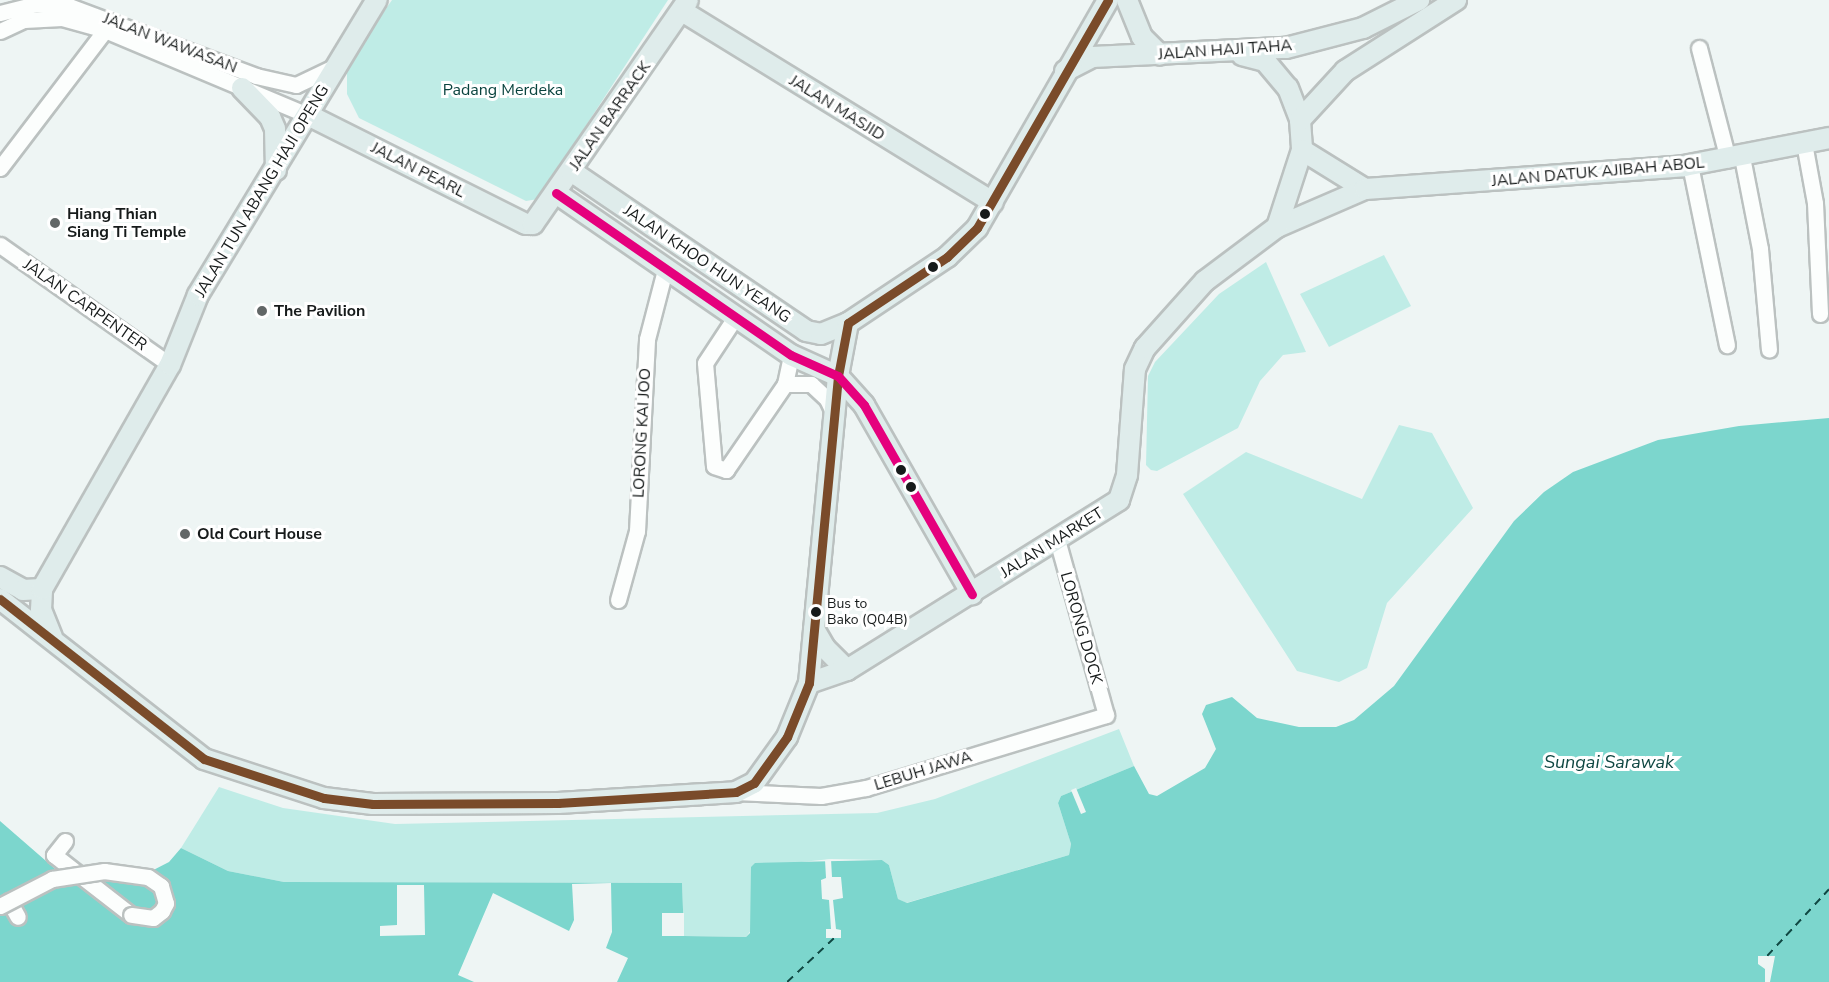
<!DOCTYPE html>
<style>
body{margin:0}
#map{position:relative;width:1829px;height:982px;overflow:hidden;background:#eef5f4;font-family:"Nunito Sans",sans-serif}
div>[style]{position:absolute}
.green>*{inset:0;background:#bfece6}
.water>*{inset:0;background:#7cd6cd}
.pier>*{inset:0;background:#eef5f4}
.ferry>*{height:1.5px;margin-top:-0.75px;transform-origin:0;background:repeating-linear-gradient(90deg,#0f4742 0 8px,transparent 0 14px)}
.roads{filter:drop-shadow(2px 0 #bbc1c0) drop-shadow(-2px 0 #bbc1c0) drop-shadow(0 2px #bbc1c0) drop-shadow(0 -2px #bbc1c0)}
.minor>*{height:15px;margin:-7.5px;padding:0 7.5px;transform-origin:7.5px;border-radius:7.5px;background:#fcfefd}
.major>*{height:20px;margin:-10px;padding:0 10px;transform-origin:10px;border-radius:10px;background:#dfeceb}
.bridges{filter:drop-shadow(2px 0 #bbc1c0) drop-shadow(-2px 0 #bbc1c0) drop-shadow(0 2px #bbc1c0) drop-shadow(0 -2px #bbc1c0)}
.minor-bridge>*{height:15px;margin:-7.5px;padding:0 7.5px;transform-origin:7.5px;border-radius:7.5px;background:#fcfefd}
.bus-1>*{height:9px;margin:-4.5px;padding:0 4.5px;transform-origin:4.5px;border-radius:4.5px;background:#7a4b2a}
.bus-2>*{height:9px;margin:-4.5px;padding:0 4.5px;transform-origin:4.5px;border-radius:4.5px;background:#e5007d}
.dots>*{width:16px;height:16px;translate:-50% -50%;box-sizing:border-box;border:3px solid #fff;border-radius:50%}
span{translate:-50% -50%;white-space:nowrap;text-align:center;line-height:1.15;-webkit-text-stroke:6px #fff;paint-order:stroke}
.bus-label{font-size:14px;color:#171b1b}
.left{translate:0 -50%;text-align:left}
.street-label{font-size:16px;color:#171b1b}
.park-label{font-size:16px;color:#09433e}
.poi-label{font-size:16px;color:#171b1b;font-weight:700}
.water-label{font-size:18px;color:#0f4742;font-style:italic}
</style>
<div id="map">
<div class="green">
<div style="clip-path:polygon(392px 0,668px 0,538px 199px,526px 201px,359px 118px,347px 94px,347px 66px)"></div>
<div style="clip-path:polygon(1384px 255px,1411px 306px,1329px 347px,1300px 294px)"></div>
<div style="clip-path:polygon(1266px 262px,1306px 352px,1283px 355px,1260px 381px,1238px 428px,1157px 471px,1151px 470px,1146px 465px,1148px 376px,1155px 362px,1219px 294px)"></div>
<div style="clip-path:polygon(1399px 425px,1432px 433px,1473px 508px,1387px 603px,1367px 668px,1339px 682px,1297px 671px,1183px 494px,1246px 452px,1362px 499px)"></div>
<div style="clip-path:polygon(1119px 729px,1134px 766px,1061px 796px,1058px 803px,1071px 844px,1069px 855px,906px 903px,898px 899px,889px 865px,882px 860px,831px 859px,751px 867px,752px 929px,746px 937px,684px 936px,682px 883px,284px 882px,228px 871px,181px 848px,219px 787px,283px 808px,395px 824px,877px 813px,935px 799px)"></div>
</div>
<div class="water">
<div style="clip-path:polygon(1829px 418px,1829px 982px,0 982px,0 821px,61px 874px,75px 878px,134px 880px,169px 862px,181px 848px,228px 871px,284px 882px,682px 883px,684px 936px,746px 937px,750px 933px,751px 867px,755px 863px,882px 860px,889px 865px,898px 899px,907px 903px,1069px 855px,1071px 844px,1058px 803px,1061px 796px,1134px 766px,1149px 794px,1157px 796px,1205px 768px,1216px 749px,1202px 714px,1206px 705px,1232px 697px,1257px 718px,1299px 727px,1336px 727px,1354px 720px,1394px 686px,1514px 521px,1544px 492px,1573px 472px,1658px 440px,1739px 426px)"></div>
</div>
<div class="pier">
<div style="clip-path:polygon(1076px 788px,1086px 812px,1081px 814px,1071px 790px)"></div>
<div style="clip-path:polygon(831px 859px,832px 877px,841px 877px,843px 898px,833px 900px,836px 929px,841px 930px,841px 938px,826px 938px,826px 929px,831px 929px,829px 900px,822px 899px,821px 880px,826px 878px,825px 860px)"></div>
<div style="clip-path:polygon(611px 883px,612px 932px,606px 948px,628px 958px,617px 982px,474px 982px,458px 975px,493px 893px,569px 931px,574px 920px,572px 884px)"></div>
<div style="clip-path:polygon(397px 885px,424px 885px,425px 935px,380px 936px,380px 926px,397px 925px)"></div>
<div style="clip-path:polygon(662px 913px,684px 913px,684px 936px,662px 936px)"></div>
<div style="clip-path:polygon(1758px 956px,1775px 956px,1770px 982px,1765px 982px,1765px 969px,1758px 964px)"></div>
</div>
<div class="ferry">
<div style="left:1767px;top:956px;width:91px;rotate:-47.2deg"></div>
<div style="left:787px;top:982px;width:64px;rotate:-43.1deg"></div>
</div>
<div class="roads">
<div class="minor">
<div style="left:0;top:13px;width:37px;rotate:-14deg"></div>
<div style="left:36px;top:4px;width:33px;rotate:3deg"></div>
<div style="left:69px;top:6px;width:200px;rotate:20.5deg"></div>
<div style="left:256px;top:76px;width:41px;rotate:12.7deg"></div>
<div style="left:296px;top:85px;width:44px;rotate:-25.4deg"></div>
<div style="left:0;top:31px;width:26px;rotate:-25deg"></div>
<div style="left:24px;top:20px;width:38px;rotate:-3deg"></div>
<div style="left:62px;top:18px;width:45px;rotate:15.6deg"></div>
<div style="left:105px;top:30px;width:222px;rotate:22.8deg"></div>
<div style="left:1699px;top:48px;width:115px;rotate:75.4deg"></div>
<div style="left:1804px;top:143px;width:61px;rotate:79.6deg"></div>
<div style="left:1815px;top:203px;width:111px;rotate:87.4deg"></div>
<div style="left:1742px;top:157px;width:94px;rotate:78.9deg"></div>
<div style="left:1760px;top:249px;width:101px;rotate:84.9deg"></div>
<div style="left:1690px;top:165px;width:184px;rotate:78.4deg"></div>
<div style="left:0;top:168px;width:173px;rotate:-52.7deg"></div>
<div style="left:0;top:245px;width:208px;rotate:35.2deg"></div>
<div style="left:736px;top:316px;width:56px;rotate:123.4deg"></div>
<div style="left:705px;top:363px;width:103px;rotate:85deg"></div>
<div style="left:714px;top:466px;width:13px;rotate:18deg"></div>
<div style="left:726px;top:470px;width:104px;rotate:-55.5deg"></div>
<div style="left:785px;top:384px;width:30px;rotate:-78deg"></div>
<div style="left:785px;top:384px;width:26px"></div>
<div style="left:811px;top:384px;width:22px;rotate:43deg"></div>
<div style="left:827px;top:399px;width:17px;rotate:65deg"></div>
<div style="left:618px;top:600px;width:72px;rotate:-74.6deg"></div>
<div style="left:637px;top:531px;width:192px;rotate:-87deg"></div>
<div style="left:647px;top:339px;width:75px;rotate:-75.4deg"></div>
<div style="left:736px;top:792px;width:85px;rotate:2.7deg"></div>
<div style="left:821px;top:796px;width:46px;rotate:-10.1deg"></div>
<div style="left:866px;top:788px;width:251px;rotate:-16.9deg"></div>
<div style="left:1106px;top:715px;width:182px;rotate:-105.6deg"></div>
<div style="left:65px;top:841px;width:18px;rotate:128deg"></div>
<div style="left:54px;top:855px;width:98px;rotate:37.9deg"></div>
<div style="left:9px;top:901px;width:18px;rotate:61deg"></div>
</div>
<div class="major">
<div style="left:1127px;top:0;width:40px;rotate:68deg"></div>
<div style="left:1142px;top:37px;width:25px;rotate:45deg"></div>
<div style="left:682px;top:11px;width:365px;rotate:31.6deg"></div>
<div style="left:1242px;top:55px;width:24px;rotate:15deg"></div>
<div style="left:1265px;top:61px;width:35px;rotate:50deg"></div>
<div style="left:1288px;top:88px;width:34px;rotate:69deg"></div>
<div style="left:1300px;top:120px;width:30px;rotate:86deg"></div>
<div style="left:1302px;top:150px;width:74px;rotate:31.8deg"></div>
<div style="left:1065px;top:71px;width:30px;rotate:-27deg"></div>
<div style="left:1092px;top:57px;width:194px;rotate:-2.7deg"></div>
<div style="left:1286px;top:48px;width:80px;rotate:-14.6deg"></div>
<div style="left:1363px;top:28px;width:63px;rotate:-26.6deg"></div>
<div style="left:242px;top:88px;width:40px;rotate:46deg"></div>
<div style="left:270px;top:117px;width:13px;rotate:67deg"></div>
<div style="left:275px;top:129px;width:41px;rotate:88.6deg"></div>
<div style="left:310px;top:116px;width:241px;rotate:26.6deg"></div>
<div style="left:526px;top:224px;width:7px"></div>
<div style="left:533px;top:224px;width:272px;rotate:-55.3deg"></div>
<div style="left:1300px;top:120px;width:67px;rotate:-47.4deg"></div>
<div style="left:1345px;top:71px;width:132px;rotate:-32.6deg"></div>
<div style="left:571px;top:171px;width:284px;rotate:34.2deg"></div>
<div style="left:806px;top:331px;width:15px;rotate:11deg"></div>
<div style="left:821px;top:334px;width:29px;rotate:-22deg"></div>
<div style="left:556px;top:193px;width:285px;rotate:34.6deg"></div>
<div style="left:791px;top:355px;width:51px;rotate:24.1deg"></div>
<div style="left:838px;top:376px;width:39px;rotate:48deg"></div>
<div style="left:864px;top:405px;width:218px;rotate:60.3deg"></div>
<div style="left:1277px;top:227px;width:96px;rotate:-23.4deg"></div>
<div style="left:1365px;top:189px;width:320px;rotate:-4.1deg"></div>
<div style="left:1684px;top:166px;width:148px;rotate:-10.9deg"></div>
<div style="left:0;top:577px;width:26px;rotate:29deg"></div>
<div style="left:23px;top:590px;width:19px;rotate:-3deg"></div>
<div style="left:0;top:599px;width:259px;rotate:38.1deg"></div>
<div style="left:204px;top:759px;width:126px;rotate:18deg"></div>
<div style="left:324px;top:798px;width:49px;rotate:7deg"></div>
<div style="left:373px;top:804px;width:185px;rotate:-0.3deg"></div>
<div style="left:558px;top:803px;width:178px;rotate:-3.5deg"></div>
<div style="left:736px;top:792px;width:20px;rotate:-27deg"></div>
<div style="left:754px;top:783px;width:57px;rotate:-54.3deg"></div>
<div style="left:787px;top:737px;width:58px;rotate:-67.8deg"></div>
<div style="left:809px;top:683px;width:308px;rotate:-84.6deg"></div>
<div style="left:838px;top:376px;width:54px;rotate:-79.3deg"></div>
<div style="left:848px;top:323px;width:119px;rotate:-33.7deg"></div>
<div style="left:947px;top:257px;width:42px;rotate:-44deg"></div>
<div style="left:977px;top:228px;width:263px;rotate:-60.1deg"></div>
<div style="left:814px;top:629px;width:22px;rotate:60deg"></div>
<div style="left:825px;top:648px;width:31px;rotate:45deg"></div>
<div style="left:52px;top:637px;width:29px;rotate:-112deg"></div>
<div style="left:41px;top:610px;width:21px;rotate:-87deg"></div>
<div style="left:42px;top:589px;width:258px;rotate:-60.3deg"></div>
<div style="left:170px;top:365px;width:75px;rotate:-68.2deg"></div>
<div style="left:198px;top:295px;width:345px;rotate:-58.8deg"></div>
<div style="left:809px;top:683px;width:40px;rotate:-18.9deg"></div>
<div style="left:847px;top:670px;width:321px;rotate:-32deg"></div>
<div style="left:1119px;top:500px;width:26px;rotate:-72deg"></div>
<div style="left:1127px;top:475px;width:106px;rotate:-85.7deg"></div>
<div style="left:1135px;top:369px;width:23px;rotate:-65deg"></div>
<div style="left:1145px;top:348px;width:90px;rotate:-48.2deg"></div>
<div style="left:1205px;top:281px;width:90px;rotate:-36.9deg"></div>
<div style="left:1277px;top:227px;width:81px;rotate:-72deg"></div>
</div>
</div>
<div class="bridges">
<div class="minor-bridge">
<div style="left:0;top:906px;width:59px;rotate:-27.4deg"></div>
<div style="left:52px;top:879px;width:53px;rotate:-8.7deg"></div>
<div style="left:104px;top:871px;width:44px;rotate:7.8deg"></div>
<div style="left:148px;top:877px;width:16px;rotate:35deg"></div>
<div style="left:161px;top:886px;width:18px;rotate:74deg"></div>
<div style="left:166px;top:903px;width:9px;rotate:117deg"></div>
<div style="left:162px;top:911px;width:11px;rotate:142deg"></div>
<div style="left:153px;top:918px;width:22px;rotate:-172deg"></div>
</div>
</div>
<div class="bus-1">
<div style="left:0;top:599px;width:259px;rotate:38.1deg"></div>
<div style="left:204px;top:759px;width:126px;rotate:18deg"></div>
<div style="left:324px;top:798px;width:49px;rotate:7deg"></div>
<div style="left:373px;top:804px;width:185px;rotate:-0.3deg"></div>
<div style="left:558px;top:803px;width:178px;rotate:-3.5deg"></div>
<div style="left:736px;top:792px;width:20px;rotate:-27deg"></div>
<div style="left:754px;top:783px;width:57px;rotate:-54.3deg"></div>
<div style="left:787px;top:737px;width:58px;rotate:-67.8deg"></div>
<div style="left:809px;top:683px;width:308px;rotate:-84.6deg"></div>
<div style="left:838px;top:376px;width:54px;rotate:-79.3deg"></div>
<div style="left:848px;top:323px;width:119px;rotate:-33.7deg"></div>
<div style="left:947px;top:257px;width:42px;rotate:-44deg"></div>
<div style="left:977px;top:228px;width:263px;rotate:-60.1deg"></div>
</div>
<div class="bus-2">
<div style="left:556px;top:193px;width:285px;rotate:34.6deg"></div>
<div style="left:791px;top:355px;width:51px;rotate:24.1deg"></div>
<div style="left:838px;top:376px;width:39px;rotate:48deg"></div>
<div style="left:864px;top:405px;width:218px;rotate:60.3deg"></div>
</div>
<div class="dots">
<div style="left:985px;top:214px;background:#171b1b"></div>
<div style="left:55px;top:223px;background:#626767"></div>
<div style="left:933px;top:267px;background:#171b1b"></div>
<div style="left:262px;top:311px;background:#626767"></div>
<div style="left:901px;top:470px;background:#171b1b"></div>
<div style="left:911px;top:487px;background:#171b1b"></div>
<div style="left:185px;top:534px;background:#626767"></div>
<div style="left:816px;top:612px;background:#171b1b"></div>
</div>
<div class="bus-label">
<span class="left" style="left:827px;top:612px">Bus to<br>Bako (Q04B)</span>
</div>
<div class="street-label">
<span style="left:170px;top:43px;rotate:21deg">JALAN WAWASAN</span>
<span style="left:1225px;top:50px;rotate:-4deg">JALAN HAJI TAHA</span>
<span style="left:837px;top:108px;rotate:32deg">JALAN MASJID</span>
<span style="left:610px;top:116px;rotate:-55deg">JALAN BARRACK</span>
<span style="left:418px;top:170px;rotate:27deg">JALAN PEARL</span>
<span style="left:1598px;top:172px;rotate:-5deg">JALAN DATUK AJIBAH ABOL</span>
<span style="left:262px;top:191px;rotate:-59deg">JALAN TUN ABANG HAJI OPENG</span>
<span style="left:707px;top:264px;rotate:34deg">JALAN KHOO HUN YEANG</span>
<span style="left:85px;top:305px;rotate:35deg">JALAN CARPENTER</span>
<span style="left:642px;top:433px;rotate:-87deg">LORONG KAI JOO</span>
<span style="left:1052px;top:543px;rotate:-32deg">JALAN MARKET</span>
<span style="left:1081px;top:628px;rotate:74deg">LORONG DOCK</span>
<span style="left:923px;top:771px;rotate:-17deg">LEBUH JAWA</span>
</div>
<div class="park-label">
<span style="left:503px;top:90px">Padang Merdeka</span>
</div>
<div class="poi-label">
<span class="left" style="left:67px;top:223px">Hiang Thian<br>Siang Ti Temple</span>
<span class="left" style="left:274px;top:311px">The Pavilion</span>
<span class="left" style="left:197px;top:534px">Old Court House</span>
</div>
<div class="water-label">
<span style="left:1609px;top:762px">Sungai Sarawak</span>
</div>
</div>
